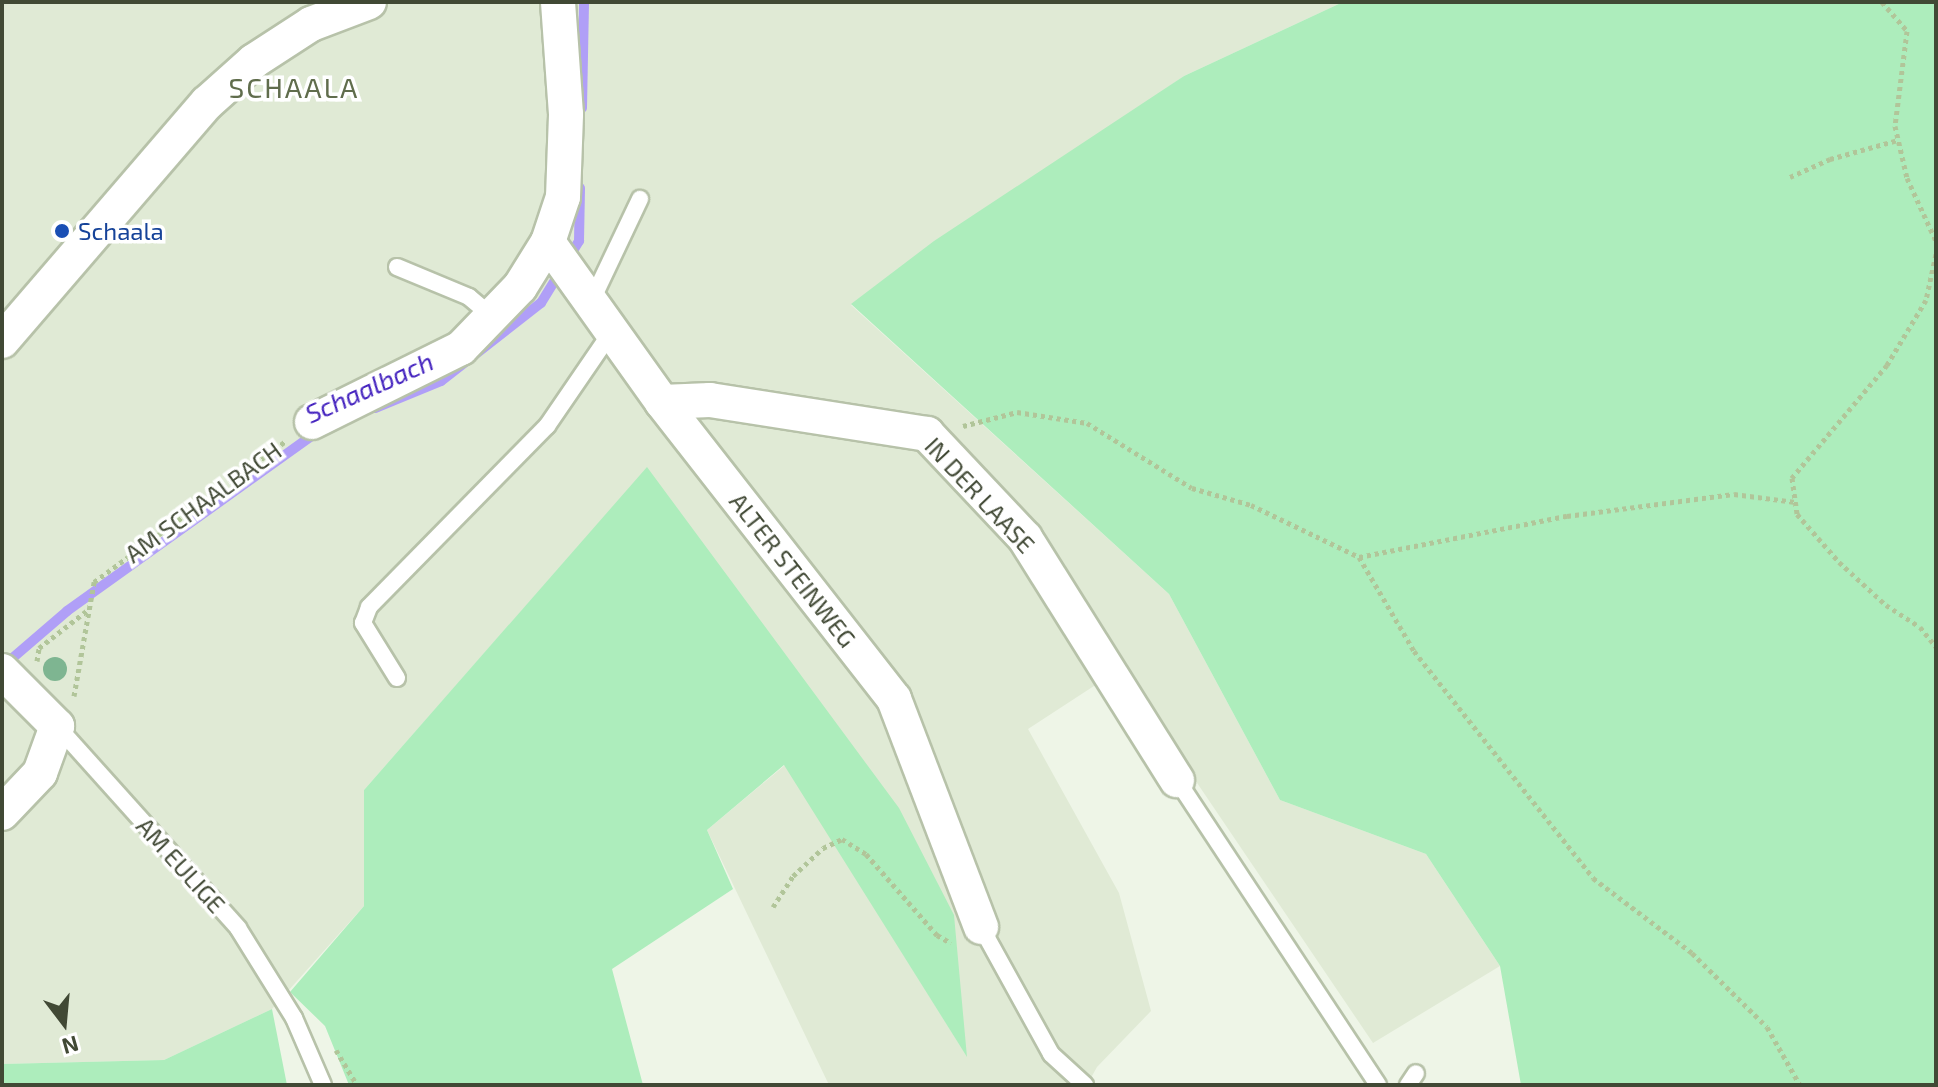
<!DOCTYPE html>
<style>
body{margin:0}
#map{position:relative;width:1938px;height:1087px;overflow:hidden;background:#eef5e7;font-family:"Exo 2",sans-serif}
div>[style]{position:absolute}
.residential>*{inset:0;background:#e0ead5}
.green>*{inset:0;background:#adedbc}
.stream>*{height:10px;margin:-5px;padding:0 5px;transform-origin:5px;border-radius:5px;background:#b09ff7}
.path>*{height:5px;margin-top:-2.5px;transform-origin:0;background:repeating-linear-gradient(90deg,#b1c599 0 4px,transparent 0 8px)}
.roads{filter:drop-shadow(2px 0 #b7c2a9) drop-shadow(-2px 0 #b7c2a9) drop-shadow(0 2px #b7c2a9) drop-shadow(0 -2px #b7c2a9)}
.service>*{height:16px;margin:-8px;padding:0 8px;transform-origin:8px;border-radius:8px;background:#fff}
.minor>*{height:34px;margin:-17px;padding:0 17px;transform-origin:17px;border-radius:17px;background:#fff}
.trees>*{width:24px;height:24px;margin:-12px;border-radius:50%;background:#7eb591}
.dots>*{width:22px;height:22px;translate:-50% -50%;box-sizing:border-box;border:4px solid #fff;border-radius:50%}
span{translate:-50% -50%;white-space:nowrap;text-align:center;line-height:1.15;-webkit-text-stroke:7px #fff;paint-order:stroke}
.transit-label{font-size:24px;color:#164399}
.left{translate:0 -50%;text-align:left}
.street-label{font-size:24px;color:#414935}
.water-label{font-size:26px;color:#4524bf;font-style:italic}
.quarter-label{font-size:28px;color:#606d4c;letter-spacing:2px}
.frame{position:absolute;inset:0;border:4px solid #414935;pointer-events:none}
.north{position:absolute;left:24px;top:983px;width:80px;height:80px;-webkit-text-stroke:6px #fff;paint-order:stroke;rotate:164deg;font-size:22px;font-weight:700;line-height:32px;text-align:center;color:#414935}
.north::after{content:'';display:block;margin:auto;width:28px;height:36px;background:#414935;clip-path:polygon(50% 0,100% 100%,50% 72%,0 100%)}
</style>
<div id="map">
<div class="residential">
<div style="clip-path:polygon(2px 2px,1343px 2px,1184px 76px,851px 305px,1169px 594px,1280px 800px,1426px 854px,1500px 966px,1373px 1043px,1120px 669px,1028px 729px,1119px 893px,1151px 1011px,1097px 1067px,1087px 1085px,829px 1085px,707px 830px,785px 765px,966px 1055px,647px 468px,364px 790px,364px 906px,272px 1009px,164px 1060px,2px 1064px)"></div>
</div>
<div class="green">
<div style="clip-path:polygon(1343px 2px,1936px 2px,1936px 1085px,1521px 1085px,1500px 966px,1426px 854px,1280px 800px,1169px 594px,851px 304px,934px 241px,1184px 76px)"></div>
<div style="clip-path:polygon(647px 467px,899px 808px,954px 915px,967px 1057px,784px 765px,707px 830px,733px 889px,612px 969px,643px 1085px,349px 1085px,325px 1026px,290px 992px,364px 906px,364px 790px)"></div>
<div style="clip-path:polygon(272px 1009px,287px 1085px,2px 1085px,2px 1064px,164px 1060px)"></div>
</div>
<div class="stream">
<div style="left:582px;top:108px;width:106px;rotate:-88.9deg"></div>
<div style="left:375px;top:408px;width:71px;rotate:-22.2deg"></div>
<div style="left:441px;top:381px;width:127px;rotate:-38deg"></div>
<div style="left:541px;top:303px;width:73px;rotate:-58.5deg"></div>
<div style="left:579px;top:241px;width:53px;rotate:-88.9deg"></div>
<div style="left:2px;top:667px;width:86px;rotate:-40.7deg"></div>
<div style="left:67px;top:611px;width:306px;rotate:-35.6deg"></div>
</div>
<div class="path">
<div style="left:1882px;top:2px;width:38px;rotate:49deg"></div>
<div style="left:1907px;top:31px;width:96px;rotate:97.2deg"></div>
<div style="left:1895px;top:126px;width:53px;rotate:77deg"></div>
<div style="left:1907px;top:178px;width:69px;rotate:65.3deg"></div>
<div style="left:1790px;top:177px;width:44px;rotate:-24.2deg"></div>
<div style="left:1830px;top:159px;width:71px;rotate:-15.6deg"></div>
<div style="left:1936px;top:254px;width:47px;rotate:102.3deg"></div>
<div style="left:1926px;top:300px;width:76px;rotate:121deg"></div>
<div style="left:1887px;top:365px;width:148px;rotate:130.1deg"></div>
<div style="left:1792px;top:478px;width:36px;rotate:82deg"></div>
<div style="left:1797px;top:514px;width:64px;rotate:48.8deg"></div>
<div style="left:1839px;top:562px;width:64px;rotate:42.5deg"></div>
<div style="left:1886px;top:605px;width:40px;rotate:32.9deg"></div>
<div style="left:1920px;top:627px;width:26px;rotate:51deg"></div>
<div style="left:963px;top:426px;width:56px;rotate:-14.5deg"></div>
<div style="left:1017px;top:412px;width:71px;rotate:8.9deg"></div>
<div style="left:1087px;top:423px;width:123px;rotate:31.8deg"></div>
<div style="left:1192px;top:488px;width:61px;rotate:16.1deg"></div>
<div style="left:1251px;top:505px;width:120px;rotate:25.7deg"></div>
<div style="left:1359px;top:557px;width:109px;rotate:59.7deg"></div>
<div style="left:1414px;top:651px;width:289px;rotate:51.7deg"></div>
<div style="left:1593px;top:878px;width:124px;rotate:37.1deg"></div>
<div style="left:1692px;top:953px;width:105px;rotate:44.6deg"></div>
<div style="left:1767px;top:1027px;width:67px;rotate:60.4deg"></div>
<div style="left:1359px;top:557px;width:212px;rotate:-11.2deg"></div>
<div style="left:1567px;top:516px;width:168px;rotate:-7.5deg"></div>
<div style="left:1734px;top:494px;width:62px;rotate:7.5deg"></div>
<div style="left:37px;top:661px;width:13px;rotate:-81deg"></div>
<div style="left:39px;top:648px;width:63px;rotate:-38deg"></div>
<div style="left:74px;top:696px;width:116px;rotate:-80deg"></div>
<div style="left:94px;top:582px;width:238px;rotate:-36.3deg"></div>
<div style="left:773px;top:907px;width:37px;rotate:-57deg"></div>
<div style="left:793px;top:876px;width:41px;rotate:-43deg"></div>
<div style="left:823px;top:848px;width:21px;rotate:-25deg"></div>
<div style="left:842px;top:839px;width:28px;rotate:32deg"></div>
<div style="left:866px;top:854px;width:108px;rotate:48.8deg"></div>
<div style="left:937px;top:935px;width:16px;rotate:30deg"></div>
<div style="left:336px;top:1050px;width:41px;rotate:59deg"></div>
</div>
<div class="roads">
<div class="service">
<div style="left:397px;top:267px;width:78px;rotate:22.6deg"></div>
<div style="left:469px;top:297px;width:30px;rotate:40deg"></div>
<div style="left:592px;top:300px;width:112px;rotate:-64.6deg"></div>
<div style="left:397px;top:678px;width:65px;rotate:-121.7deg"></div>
<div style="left:363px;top:623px;width:17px;rotate:-69deg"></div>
<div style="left:369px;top:607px;width:254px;rotate:-45.5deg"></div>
<div style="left:547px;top:426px;width:115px;rotate:-55.6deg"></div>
<div style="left:57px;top:726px;width:271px;rotate:48.1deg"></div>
<div style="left:238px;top:928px;width:106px;rotate:58.1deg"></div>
<div style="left:294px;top:1018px;width:73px;rotate:66.6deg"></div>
<div style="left:1177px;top:780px;width:365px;rotate:56.6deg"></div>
<div style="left:981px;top:927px;width:145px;rotate:61.1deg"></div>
<div style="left:1051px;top:1054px;width:46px;rotate:42.4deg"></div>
<div style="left:1408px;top:1085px;width:14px;rotate:-56deg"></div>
</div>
<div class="minor">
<div style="left:548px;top:242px;width:196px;rotate:54.5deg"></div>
<div style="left:662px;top:402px;width:377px;rotate:52deg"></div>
<div style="left:894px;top:699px;width:244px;rotate:69.1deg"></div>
<div style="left:2px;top:341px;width:314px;rotate:-49.3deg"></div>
<div style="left:207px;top:103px;width:63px;rotate:-41.8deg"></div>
<div style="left:254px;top:61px;width:68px;rotate:-33deg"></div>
<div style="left:311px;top:24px;width:62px;rotate:-20.8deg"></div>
<div style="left:662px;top:402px;width:48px;rotate:-2.4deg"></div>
<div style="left:710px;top:400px;width:220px;rotate:8.9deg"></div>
<div style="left:927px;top:434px;width:143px;rotate:46.7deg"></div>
<div style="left:1025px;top:538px;width:286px;rotate:57.9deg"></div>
<div style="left:312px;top:422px;width:166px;rotate:-26.4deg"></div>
<div style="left:461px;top:348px;width:85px;rotate:-46deg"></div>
<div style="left:520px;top:287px;width:53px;rotate:-58.1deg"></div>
<div style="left:548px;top:242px;width:47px;rotate:-71.6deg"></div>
<div style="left:563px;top:197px;width:83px;rotate:-87.9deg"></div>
<div style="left:566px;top:114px;width:112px;rotate:-94.1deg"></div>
<div style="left:2px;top:671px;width:78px;rotate:45deg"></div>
<div style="left:57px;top:726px;width:50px;rotate:109.9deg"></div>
<div style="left:40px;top:773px;width:55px;rotate:133.5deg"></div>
</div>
</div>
<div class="trees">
<div style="left:55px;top:669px"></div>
</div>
<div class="dots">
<div style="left:62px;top:231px;background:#1a4fb4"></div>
</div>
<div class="transit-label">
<span class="left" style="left:78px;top:231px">Schaala</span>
</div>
<div class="street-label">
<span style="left:980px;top:495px;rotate:47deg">IN DER LAASE</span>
<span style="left:203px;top:502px;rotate:-36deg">AM SCHAALBACH</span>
<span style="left:793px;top:570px;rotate:52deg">ALTER STEINWEG</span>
<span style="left:181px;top:865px;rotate:48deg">AM EULIGE</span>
</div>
<div class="water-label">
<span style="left:369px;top:387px;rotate:-24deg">Schaalbach</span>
</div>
<div class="quarter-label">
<span style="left:294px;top:87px">SCHAALA</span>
</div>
<div class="frame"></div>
<div class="north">N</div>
</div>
